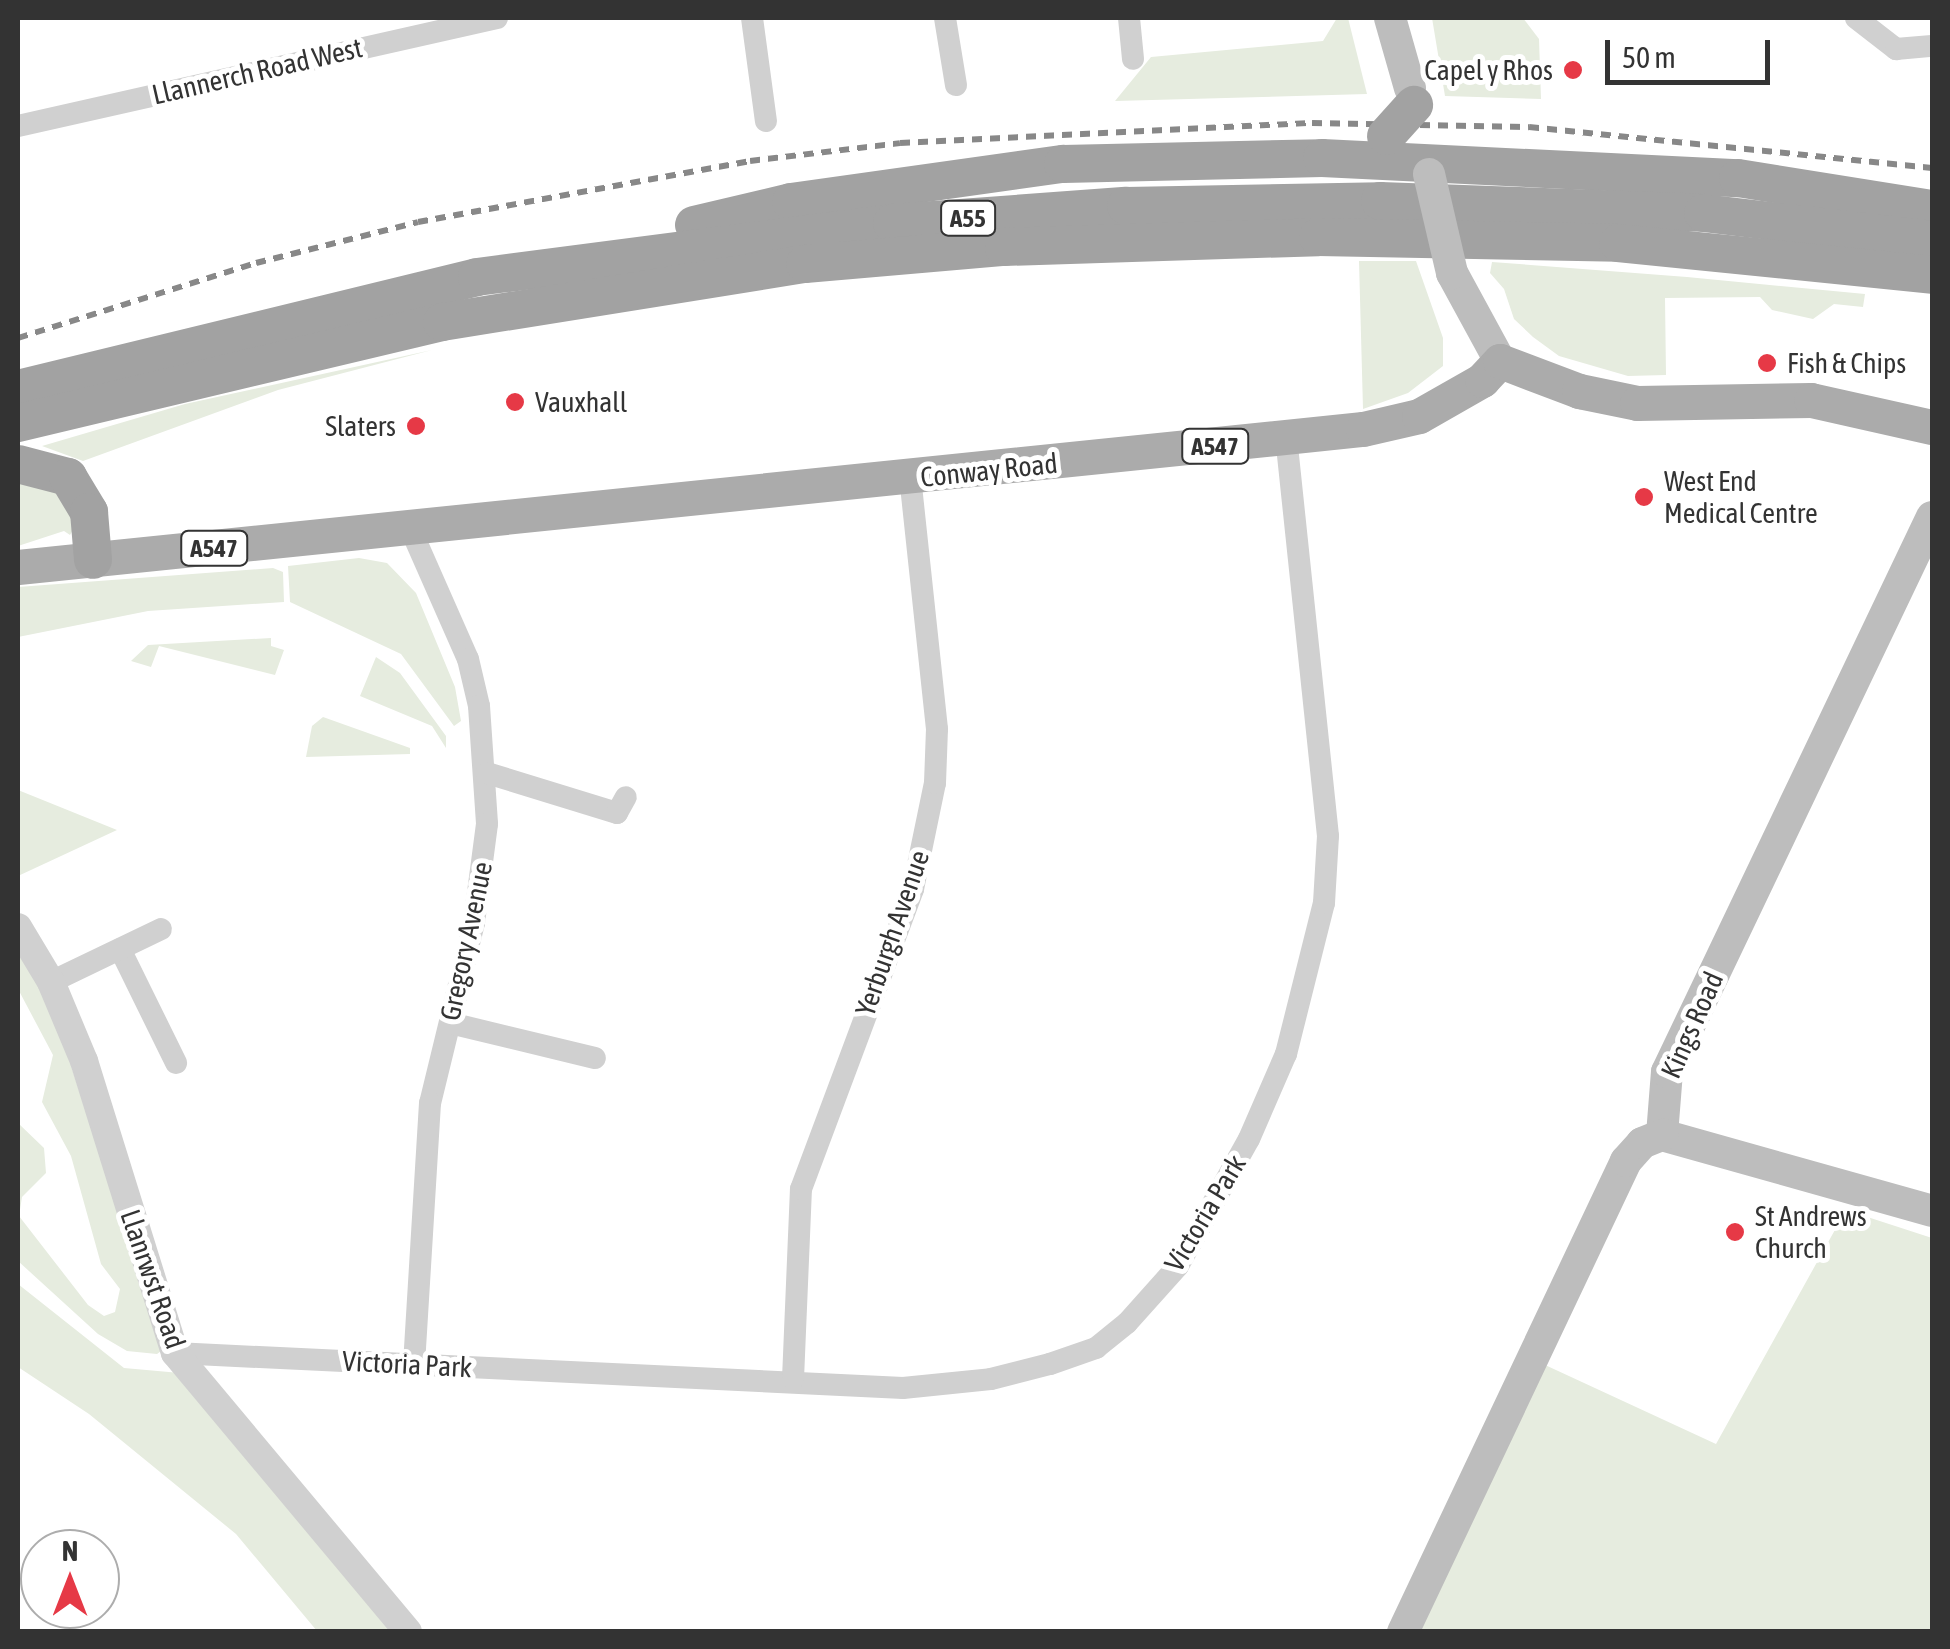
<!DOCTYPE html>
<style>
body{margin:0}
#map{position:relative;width:1950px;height:1649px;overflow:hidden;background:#fff;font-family:"Asap Condensed",sans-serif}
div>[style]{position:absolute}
.green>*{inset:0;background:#e6ecdf}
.minor>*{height:22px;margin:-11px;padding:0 11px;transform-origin:11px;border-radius:11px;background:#d0d0d0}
.tertiary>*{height:28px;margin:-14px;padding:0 14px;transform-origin:14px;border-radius:14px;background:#d0d0d0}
.secondary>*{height:32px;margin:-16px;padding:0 16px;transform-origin:16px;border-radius:16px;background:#bdbdbd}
.primary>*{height:35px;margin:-17.5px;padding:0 17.5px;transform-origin:17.5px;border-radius:17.5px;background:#ababab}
.trunk>*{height:38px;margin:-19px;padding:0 19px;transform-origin:19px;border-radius:19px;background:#a2a2a2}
.rail>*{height:6px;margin-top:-3px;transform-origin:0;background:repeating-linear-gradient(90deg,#888 0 10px,transparent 0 18px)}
.secondary-bridge>*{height:32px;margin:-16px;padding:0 16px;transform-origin:16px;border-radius:16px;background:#bdbdbd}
.trunk-bridge>*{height:38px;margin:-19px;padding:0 19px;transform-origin:19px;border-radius:19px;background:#a2a2a2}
.dots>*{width:28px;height:28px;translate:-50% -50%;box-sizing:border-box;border:5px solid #fff;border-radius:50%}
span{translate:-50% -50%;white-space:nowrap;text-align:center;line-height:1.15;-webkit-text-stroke:10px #fff;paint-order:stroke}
.shield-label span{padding:2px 8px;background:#fff;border:2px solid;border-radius:8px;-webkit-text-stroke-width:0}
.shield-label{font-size:25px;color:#333;font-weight:700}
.poi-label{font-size:28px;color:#333}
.right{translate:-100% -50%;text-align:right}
.left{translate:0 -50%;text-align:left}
.street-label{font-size:28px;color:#333}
.frame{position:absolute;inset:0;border:20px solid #333;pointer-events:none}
.north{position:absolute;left:20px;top:1529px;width:100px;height:100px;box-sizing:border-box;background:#fff;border:2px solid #adadad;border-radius:50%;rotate:0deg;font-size:28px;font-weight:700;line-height:40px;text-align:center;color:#333}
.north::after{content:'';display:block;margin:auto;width:35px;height:45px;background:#e63946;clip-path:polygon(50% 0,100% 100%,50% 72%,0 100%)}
.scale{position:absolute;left:1605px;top:40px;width:165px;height:45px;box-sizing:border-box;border:5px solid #333;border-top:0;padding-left:12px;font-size:30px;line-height:35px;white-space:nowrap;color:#333;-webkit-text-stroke:8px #fff;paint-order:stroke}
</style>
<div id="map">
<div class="green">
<div style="clip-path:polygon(1337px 18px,1348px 18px,1367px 94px,1115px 101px,1151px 57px,1323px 41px)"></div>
<div style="clip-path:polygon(1432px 18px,1523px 18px,1539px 39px,1541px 99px,1445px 96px)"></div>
<div style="clip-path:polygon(1359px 261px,1416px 261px,1443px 338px,1443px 366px,1408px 393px,1363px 409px)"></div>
<div style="clip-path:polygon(1492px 262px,1687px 277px,1865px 294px,1863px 307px,1834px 304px,1813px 319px,1772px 310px,1760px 297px,1665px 298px,1666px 375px,1628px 376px,1559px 356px,1533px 337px,1514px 319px,1504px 289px,1490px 273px)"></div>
<div style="clip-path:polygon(432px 350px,278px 390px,83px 461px,42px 446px,185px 404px)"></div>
<div style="clip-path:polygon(18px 475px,62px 490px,74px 528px,70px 535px,64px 531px,18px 546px)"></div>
<div style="clip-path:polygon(359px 558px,387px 563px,416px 593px,455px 687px,461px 721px,454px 726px,401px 654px,290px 602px,288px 566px)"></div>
<div style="clip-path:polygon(273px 568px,283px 572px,284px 602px,148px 611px,18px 637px,18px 587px)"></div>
<div style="clip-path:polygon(271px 638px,271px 646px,284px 650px,275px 675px,159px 646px,151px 667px,131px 661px,148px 645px)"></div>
<div style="clip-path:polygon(376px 657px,400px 673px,446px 736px,446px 748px,432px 726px,360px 696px)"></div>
<div style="clip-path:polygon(323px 717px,410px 748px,410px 754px,306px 757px,312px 726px)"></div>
<div style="clip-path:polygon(18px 790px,117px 830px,18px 876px)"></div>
<div style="clip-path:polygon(18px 944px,52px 1008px,164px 1349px,157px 1354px,127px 1351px,98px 1334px,18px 1261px,18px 1123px,44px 1148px,46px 1173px,22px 1197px,19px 1216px,88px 1305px,104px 1316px,115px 1312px,120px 1289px,101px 1264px,71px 1156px,42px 1102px,53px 1055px,18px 989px)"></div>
<div style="clip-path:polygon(1846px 1210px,1932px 1238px,1932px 1631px,1403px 1632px,1530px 1358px,1716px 1444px)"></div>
<div style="clip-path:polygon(18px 1284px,124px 1368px,180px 1373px,393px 1631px,317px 1631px,236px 1534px,89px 1414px,18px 1367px)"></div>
</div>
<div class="minor">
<div style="left:752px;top:18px;width:104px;rotate:82.3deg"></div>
<div style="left:945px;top:18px;width:68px;rotate:80.7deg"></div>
<div style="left:1129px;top:18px;width:41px;rotate:84.4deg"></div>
<div style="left:1856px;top:18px;width:51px;rotate:37.8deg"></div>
<div style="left:1896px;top:49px;width:36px;rotate:-5deg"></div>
<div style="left:18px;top:126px;width:491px;rotate:-12.7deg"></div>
<div style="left:411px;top:530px;width:141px;rotate:66.2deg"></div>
<div style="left:468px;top:659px;width:48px;rotate:76.8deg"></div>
<div style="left:479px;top:706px;width:118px;rotate:86.1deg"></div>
<div style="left:487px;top:824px;width:100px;rotate:97.5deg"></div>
<div style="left:474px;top:923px;width:185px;rotate:103.7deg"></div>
<div style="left:430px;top:1103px;width:261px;rotate:93.5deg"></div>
<div style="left:487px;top:773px;width:136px;rotate:17.1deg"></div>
<div style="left:617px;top:813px;width:18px;rotate:-61deg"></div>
<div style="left:120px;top:949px;width:127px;rotate:63.8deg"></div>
<div style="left:51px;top:982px;width:122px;rotate:-25.7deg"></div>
<div style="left:450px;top:1023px;width:149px;rotate:13.6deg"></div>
<div style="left:175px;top:1353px;width:729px;rotate:2.75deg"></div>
<div style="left:903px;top:1388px;width:88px;rotate:-5.8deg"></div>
<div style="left:991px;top:1379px;width:61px;rotate:-14.3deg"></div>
<div style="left:1050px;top:1364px;width:49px;rotate:-19.2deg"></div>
<div style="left:1096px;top:1348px;width:40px;rotate:-39deg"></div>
<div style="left:1127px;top:1323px;width:76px;rotate:-48.2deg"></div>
<div style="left:1178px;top:1266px;width:145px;rotate:-60.8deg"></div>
<div style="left:1249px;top:1139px;width:93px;rotate:-66.5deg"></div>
<div style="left:1286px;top:1054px;width:156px;rotate:-75.9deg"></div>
<div style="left:1324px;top:903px;width:67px;rotate:-86.6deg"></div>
<div style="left:1328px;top:836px;width:399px;rotate:-96deg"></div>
<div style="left:793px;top:1379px;width:190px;rotate:-87.6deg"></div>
<div style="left:801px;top:1189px;width:320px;rotate:-69.5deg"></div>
<div style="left:913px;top:889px;width:108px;rotate:-78.3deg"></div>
<div style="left:935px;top:783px;width:54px;rotate:-87.9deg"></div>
<div style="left:937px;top:729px;width:252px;rotate:-96.1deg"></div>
</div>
<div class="tertiary">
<div style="left:18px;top:927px;width:64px;rotate:59deg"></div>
<div style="left:51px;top:982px;width:86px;rotate:67.3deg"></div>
<div style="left:84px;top:1061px;width:306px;rotate:72.7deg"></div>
<div style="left:175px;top:1353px;width:363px;rotate:50.1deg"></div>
</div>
<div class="secondary">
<div style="left:1390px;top:18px;width:73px;rotate:74.1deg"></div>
<div style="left:1452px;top:273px;width:100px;rotate:61.4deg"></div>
<div style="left:1662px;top:1135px;width:63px;rotate:-85.5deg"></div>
<div style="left:1667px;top:1072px;width:615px;rotate:-64.48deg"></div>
<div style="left:1662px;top:1135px;width:280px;rotate:15.7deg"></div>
<div style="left:1403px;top:1632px;width:521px;rotate:-64.66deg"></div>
<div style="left:1626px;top:1161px;width:24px;rotate:-48deg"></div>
<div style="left:1642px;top:1143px;width:22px;rotate:-22deg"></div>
</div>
<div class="primary">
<div style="left:18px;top:567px;width:1352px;rotate:-5.86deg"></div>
<div style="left:1363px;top:429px;width:57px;rotate:-13.1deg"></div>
<div style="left:1419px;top:416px;width:73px;rotate:-29.7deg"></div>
<div style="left:1482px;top:380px;width:26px;rotate:-47deg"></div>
<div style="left:1500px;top:361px;width:85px;rotate:20.8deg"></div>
<div style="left:1579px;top:391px;width:59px;rotate:11.7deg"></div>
<div style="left:1637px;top:403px;width:174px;rotate:-1deg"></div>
<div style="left:1811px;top:400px;width:124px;rotate:12.6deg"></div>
</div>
<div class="trunk">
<div style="left:694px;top:225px;width:100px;rotate:-13.3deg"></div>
<div style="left:791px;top:202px;width:275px;rotate:-8deg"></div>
<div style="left:1063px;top:164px;width:259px;rotate:-1.3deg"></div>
<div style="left:1322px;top:158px;width:416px;rotate:2.8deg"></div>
<div style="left:1738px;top:178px;width:196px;rotate:9.1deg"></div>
<div style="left:18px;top:389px;width:472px;rotate:-13.7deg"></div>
<div style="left:477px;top:277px;width:418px;rotate:-7.4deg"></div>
<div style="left:892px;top:223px;width:235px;rotate:-4.2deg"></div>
<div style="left:1126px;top:206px;width:254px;rotate:-1.1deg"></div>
<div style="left:1380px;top:201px;width:323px;rotate:2.1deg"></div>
<div style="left:1703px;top:213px;width:231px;rotate:6.7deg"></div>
<div style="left:18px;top:423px;width:436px;rotate:-13.4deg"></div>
<div style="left:442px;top:322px;width:368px;rotate:-9.1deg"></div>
<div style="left:805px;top:264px;width:200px;rotate:-4.9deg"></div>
<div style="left:1004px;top:247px;width:314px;rotate:-1.8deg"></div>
<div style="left:1318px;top:237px;width:300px;rotate:1.1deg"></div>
<div style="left:1618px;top:243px;width:316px;rotate:5.8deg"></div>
<div style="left:18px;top:464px;width:52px;rotate:14.6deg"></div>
<div style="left:68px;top:477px;width:41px;rotate:59deg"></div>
<div style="left:89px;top:512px;width:48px;rotate:85.2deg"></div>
</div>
<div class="rail">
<div style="left:18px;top:338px;width:250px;rotate:-17.5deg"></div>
<div style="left:256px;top:263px;width:167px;rotate:-14.2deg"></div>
<div style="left:418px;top:222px;width:338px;rotate:-10.4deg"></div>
<div style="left:750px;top:161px;width:151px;rotate:-6.8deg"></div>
<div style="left:900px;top:143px;width:412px;rotate:-2.8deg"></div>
<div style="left:1312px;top:123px;width:217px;rotate:1.1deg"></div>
<div style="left:1529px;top:127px;width:405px;rotate:5.8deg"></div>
</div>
<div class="secondary-bridge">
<div style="left:1429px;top:174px;width:102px;rotate:76.9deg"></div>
</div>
<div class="trunk-bridge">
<div style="left:1386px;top:136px;width:42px;rotate:-47.9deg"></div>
</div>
<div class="dots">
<div style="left:1573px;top:70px;background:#e63946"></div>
<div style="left:1767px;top:363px;background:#e63946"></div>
<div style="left:515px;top:402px;background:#e63946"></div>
<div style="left:416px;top:426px;background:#e63946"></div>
<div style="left:1644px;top:497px;background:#e63946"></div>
<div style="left:1735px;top:1232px;background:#e63946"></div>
</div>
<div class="shield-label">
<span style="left:968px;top:218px">A55</span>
<span style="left:1215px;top:446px">A547</span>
<span style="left:214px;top:548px">A547</span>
</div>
<div class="poi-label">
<span class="right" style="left:1553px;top:70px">Capel y Rhos</span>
<span class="left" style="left:1787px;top:363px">Fish &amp; Chips</span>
<span class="left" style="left:535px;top:402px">Vauxhall</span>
<span class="right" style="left:396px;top:426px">Slaters</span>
<span class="left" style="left:1664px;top:497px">West End<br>Medical Centre</span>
<span class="left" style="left:1755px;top:1232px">St Andrews<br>Church</span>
</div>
<div class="street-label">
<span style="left:257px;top:71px;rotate:-13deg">Llannerch Road West</span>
<span style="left:989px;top:470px;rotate:-6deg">Conway Road</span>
<span style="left:892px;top:933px;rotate:-71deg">Yerburgh Avenue</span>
<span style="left:466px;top:941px;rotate:-78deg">Gregory Avenue</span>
<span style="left:1692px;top:1025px;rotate:-66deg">Kings Road</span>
<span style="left:1205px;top:1213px;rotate:-59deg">Victoria Park</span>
<span style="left:153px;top:1279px;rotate:71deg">Llanrwst Road</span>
<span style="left:407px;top:1364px;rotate:3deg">Victoria Park</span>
</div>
<div class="frame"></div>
<div class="north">N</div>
<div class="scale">50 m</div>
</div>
